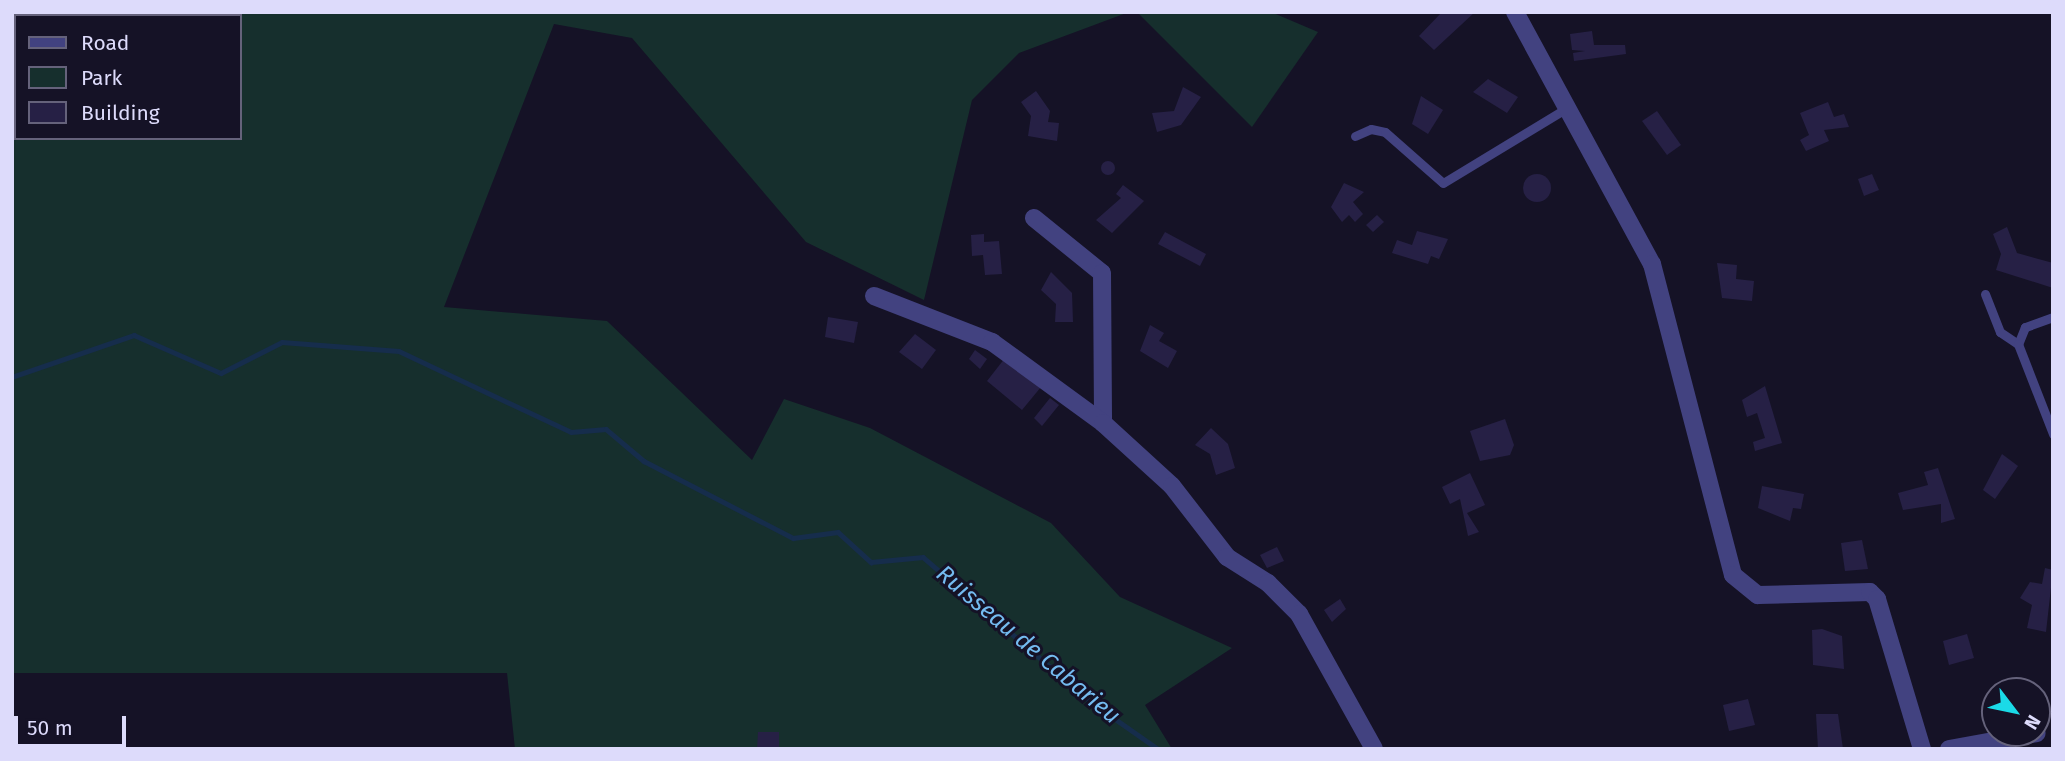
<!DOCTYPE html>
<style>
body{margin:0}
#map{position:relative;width:2065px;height:761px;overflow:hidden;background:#151226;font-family:"Fira Sans",sans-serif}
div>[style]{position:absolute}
.green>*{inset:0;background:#162f2d}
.stream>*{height:4.5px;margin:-2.25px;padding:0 2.25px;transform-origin:2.25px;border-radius:2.25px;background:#162d4c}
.building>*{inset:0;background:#262045}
.round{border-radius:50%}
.lane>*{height:9px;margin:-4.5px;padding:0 4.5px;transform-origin:4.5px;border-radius:4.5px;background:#424280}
.street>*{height:18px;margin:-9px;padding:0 9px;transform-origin:9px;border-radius:9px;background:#424280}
span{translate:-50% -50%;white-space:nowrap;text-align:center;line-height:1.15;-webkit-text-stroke:6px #151226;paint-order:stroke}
.water-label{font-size:24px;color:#74bbf0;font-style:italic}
.frame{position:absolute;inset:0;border:14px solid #dddbfb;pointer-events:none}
.legend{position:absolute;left:14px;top:14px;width:228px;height:126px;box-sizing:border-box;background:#151226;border:2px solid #65627b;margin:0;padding:9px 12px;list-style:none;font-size:21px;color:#dddbfb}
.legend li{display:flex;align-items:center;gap:14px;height:35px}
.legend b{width:35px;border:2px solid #65627b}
.north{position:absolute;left:1981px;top:677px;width:70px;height:70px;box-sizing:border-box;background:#151226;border:2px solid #65627b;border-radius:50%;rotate:122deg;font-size:19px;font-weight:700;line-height:28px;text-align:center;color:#dddbfb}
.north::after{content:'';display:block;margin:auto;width:24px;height:32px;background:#1bdae7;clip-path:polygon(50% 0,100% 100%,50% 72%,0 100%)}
.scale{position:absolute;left:14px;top:716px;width:112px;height:32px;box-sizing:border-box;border:4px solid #dddbfb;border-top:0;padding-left:9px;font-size:21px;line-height:24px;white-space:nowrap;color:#dddbfb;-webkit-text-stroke:5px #151226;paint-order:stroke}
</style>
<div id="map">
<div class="green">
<div style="clip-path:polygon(evenodd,12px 12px,1129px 12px,1019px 53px,972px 100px,924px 300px,806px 242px,632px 38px,554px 24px,444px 307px,607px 321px,752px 460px,784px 399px,870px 428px,1051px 523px,1120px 597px,1232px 648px,1145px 705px,1172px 749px,515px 749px,507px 673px,12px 673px,12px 12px,16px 16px,240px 16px,240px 138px,16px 138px,16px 16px)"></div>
<div style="clip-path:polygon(1137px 12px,1271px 12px,1318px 32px,1252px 127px)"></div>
</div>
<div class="stream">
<div style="left:12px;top:377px;width:129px;rotate:-19deg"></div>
<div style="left:134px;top:335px;width:95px;rotate:23.6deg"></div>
<div style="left:221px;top:373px;width:68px;rotate:-26.9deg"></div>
<div style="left:282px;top:342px;width:117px;rotate:4.4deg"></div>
<div style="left:399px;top:351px;width:190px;rotate:25.2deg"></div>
<div style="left:571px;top:432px;width:35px;rotate:-5deg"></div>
<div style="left:606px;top:429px;width:50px;rotate:40.1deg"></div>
<div style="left:644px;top:461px;width:168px;rotate:27.3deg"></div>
<div style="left:793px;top:538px;width:45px;rotate:-7.6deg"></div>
<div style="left:838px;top:532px;width:45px;rotate:42.3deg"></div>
<div style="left:871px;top:562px;width:52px;rotate:-5.5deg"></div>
<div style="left:923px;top:557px;width:222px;rotate:40.8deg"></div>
<div style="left:1091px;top:702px;width:82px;rotate:35deg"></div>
</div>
<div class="building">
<div style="clip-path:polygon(1442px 12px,1475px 12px,1434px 50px,1419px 36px)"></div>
<div style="clip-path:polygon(1592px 31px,1594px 45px,1625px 45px,1626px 54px,1574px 61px,1573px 53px,1585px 51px,1572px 50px,1570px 34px)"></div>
<div style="clip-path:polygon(1488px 79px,1518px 97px,1507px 113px,1473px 92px)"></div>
<div style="clip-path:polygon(1183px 87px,1201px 97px,1181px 125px,1157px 132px,1152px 113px,1174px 111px)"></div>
<div style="clip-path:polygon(1036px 91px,1050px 111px,1048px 122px,1059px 123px,1057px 141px,1028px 136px,1031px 116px,1021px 102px)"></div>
<div style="clip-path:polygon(1421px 96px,1443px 110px,1428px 134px,1412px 124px)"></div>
<div style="clip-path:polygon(1828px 102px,1834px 117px,1844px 114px,1849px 127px,1824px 130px,1829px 141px,1806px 151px,1800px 140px,1809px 135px,1800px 113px)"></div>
<div style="clip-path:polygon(1657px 111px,1681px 145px,1667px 155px,1642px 121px)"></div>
<div class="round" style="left:1101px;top:161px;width:14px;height:14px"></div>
<div class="round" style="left:1523px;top:174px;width:28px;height:28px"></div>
<div style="clip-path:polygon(1872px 174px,1879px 190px,1864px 196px,1858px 179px)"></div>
<div style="clip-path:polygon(1344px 183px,1364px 192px,1353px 202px,1363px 214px,1355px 222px,1349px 215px,1342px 222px,1331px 207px)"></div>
<div style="clip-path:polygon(1123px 185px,1144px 201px,1112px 233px,1096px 220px,1121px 198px,1116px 194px)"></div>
<div style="clip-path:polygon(1377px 215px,1384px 222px,1373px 232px,1366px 225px)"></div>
<div style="clip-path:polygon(2007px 227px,2017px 253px,2053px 263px,2053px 288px,1996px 270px,2001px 254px,1993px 234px)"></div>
<div style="clip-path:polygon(1417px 231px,1448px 239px,1439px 259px,1431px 256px,1428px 264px,1392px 253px,1397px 240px,1412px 245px)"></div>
<div style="clip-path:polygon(1165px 232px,1206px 254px,1200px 266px,1158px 244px)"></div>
<div style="clip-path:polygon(984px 234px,984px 242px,999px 241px,1002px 274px,985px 275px,983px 255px,972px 256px,971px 235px)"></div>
<div style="clip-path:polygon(1717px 263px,1737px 265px,1736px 279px,1754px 281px,1752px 301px,1722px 298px)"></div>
<div style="clip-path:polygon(1051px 272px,1072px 293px,1073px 322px,1055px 322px,1056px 304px,1041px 290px)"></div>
<div style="clip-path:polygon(828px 317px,858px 322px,854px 343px,825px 337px)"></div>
<div style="clip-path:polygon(1150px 325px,1164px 333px,1159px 341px,1177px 351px,1168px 368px,1140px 351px)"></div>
<div style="clip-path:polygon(915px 334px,936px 350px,922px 369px,899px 352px)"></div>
<div style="clip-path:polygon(975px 350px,987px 359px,980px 369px,969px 359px)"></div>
<div style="clip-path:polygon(1005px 358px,1041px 387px,1022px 410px,987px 381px)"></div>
<div style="clip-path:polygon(1765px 386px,1782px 443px,1755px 451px,1753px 442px,1765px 438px,1757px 413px,1747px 417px,1742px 400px)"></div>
<div style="clip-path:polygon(1050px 398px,1059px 405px,1042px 426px,1034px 418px)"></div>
<div style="clip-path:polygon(1505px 419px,1514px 445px,1510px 455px,1480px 461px,1470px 431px)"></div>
<div style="clip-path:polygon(1211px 428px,1228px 444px,1235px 468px,1216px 475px,1210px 454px,1195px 445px)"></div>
<div style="clip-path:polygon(2002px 454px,2018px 466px,1995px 499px,1983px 490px)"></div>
<div style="clip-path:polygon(1938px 468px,1955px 519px,1941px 523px,1941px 504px,1903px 510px,1898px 493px,1928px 485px,1924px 472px)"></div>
<div style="clip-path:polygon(1470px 473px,1485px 505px,1467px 513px,1479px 532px,1468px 536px,1460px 499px,1450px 504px,1442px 487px)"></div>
<div style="clip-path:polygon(1762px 486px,1804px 494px,1801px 509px,1793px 508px,1790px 521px,1758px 508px)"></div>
<div style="clip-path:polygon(1862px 540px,1868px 569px,1845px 571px,1841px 543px)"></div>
<div style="clip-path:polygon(1277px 547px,1284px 561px,1267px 568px,1260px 555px)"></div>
<div style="clip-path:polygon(2045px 568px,2053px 570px,2046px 632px,2027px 628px,2032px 605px,2020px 598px,2030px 582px,2042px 584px)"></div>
<div style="clip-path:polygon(1340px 599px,1346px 609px,1332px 622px,1324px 610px)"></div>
<div style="clip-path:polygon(1822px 629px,1842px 636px,1844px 669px,1813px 665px,1812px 630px)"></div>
<div style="clip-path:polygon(1967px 634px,1974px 658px,1949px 665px,1943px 641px)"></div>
<div style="clip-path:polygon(1748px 699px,1755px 725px,1729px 731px,1723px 705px)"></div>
<div style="clip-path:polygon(1816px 714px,1838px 714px,1843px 749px,1818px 749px)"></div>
<div style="clip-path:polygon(758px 732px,779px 732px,779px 749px,757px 749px)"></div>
</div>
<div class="lane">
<div style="left:1355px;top:136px;width:17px;rotate:-24deg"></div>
<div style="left:1371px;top:129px;width:14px;rotate:12deg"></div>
<div style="left:1385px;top:132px;width:77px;rotate:41.3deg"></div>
<div style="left:1443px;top:183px;width:145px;rotate:-31.2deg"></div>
<div style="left:1985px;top:294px;width:41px;rotate:68.5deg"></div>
<div style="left:2000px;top:332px;width:22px;rotate:34deg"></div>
<div style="left:2053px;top:317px;width:30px;rotate:160deg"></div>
<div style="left:2025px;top:327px;width:18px;rotate:112deg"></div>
<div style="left:2018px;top:344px;width:97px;rotate:68.7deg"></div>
</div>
<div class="street">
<div style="left:1515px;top:12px;width:287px;rotate:61.5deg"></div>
<div style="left:1652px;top:264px;width:321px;rotate:75.4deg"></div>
<div style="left:1733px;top:575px;width:32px;rotate:39deg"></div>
<div style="left:1758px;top:595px;width:112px;rotate:-1.5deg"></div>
<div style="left:1870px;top:592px;width:10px;rotate:45deg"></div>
<div style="left:1877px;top:599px;width:157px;rotate:73.3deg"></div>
<div style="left:1034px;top:218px;width:87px;rotate:39deg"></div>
<div style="left:1102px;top:273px;width:150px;rotate:89.6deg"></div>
<div style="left:874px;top:296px;width:127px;rotate:21.3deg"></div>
<div style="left:992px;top:342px;width:137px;rotate:36.1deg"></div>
<div style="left:1103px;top:423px;width:93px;rotate:42.4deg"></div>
<div style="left:1172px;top:486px;width:90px;rotate:52.2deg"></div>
<div style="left:1227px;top:557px;width:49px;rotate:32.4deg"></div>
<div style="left:1268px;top:583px;width:44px;rotate:45deg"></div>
<div style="left:1299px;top:614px;width:154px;rotate:60.9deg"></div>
<div style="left:1949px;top:749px;width:89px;rotate:-10.3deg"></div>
</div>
<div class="water-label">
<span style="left:1028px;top:645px;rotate:40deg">Ruisseau de Cabarieu</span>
</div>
<div class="frame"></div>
<ul class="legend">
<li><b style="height:9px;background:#424280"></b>Road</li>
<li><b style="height:19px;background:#162f2d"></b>Park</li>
<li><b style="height:19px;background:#262045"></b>Building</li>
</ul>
<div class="north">N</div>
<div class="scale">50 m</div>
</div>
